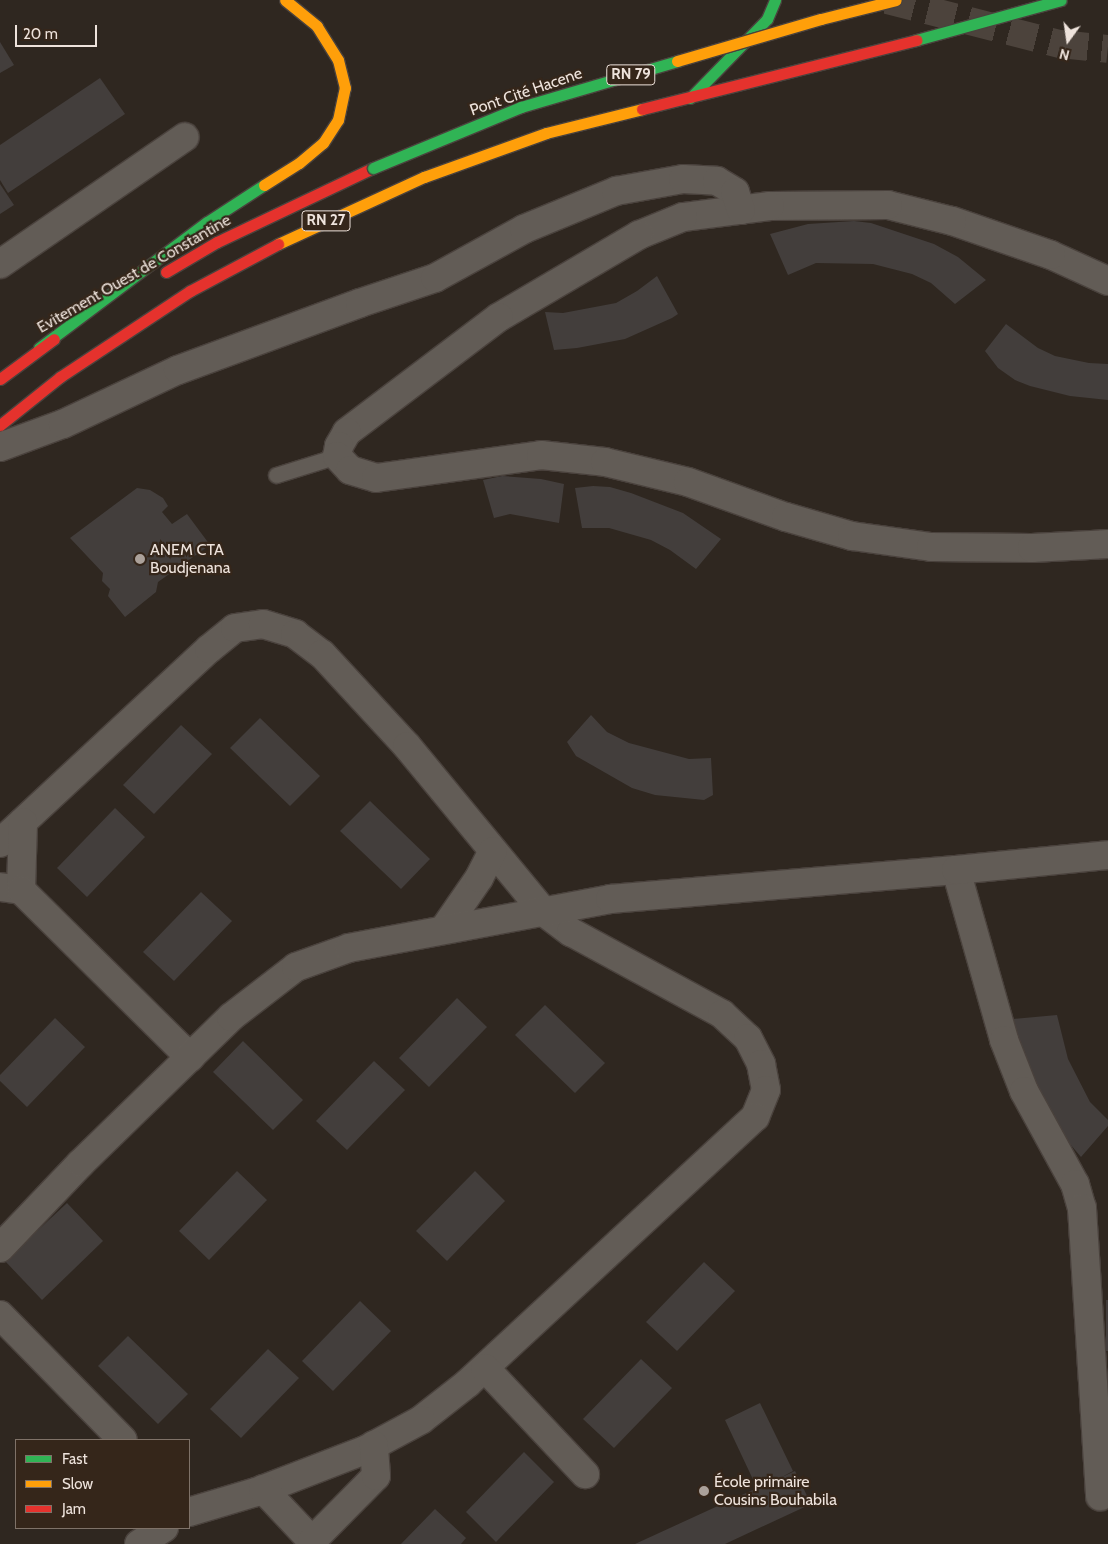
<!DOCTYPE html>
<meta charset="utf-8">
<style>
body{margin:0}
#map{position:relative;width:1108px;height:1544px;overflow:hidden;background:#2f2720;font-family:Cabin,sans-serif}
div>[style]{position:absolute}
.building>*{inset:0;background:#433e3c}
.highway-tunnel>*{height:28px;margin-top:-14px;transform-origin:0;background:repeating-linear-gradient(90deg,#4c433c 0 28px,transparent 0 42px)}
.roads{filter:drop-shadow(1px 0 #4a423d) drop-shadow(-1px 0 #4a423d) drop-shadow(0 1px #4a423d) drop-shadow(0 -1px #4a423d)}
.lane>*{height:15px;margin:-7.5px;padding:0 7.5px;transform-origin:7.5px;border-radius:7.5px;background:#625c56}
.street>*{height:28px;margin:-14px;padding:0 14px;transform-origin:14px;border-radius:14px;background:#625c56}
.fast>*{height:11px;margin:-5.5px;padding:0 5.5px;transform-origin:5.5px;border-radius:5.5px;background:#30b455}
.slow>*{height:11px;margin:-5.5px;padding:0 5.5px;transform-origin:5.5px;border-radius:5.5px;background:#ff9f0a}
.jam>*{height:11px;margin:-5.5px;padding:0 5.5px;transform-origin:5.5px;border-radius:5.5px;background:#e5322d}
.bridges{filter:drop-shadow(1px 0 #4a423d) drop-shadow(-1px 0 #4a423d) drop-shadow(0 1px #4a423d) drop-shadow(0 -1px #4a423d)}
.fast-bridge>*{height:11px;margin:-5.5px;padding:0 5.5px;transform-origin:5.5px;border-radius:5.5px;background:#30b455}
.slow-bridge>*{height:11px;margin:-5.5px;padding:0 5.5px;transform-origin:5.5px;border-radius:5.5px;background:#ff9f0a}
.dots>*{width:14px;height:14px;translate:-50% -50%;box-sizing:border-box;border:2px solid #35261a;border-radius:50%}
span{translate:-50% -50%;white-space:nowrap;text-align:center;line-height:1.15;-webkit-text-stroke:4.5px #35261a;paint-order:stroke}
.shield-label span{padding:1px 4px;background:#35261a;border:1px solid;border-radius:4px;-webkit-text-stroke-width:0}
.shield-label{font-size:15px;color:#eee3dc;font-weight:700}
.street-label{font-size:16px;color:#eee3dc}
.poi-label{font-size:16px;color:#eee3dc}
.left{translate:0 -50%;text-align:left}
.legend{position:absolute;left:15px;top:1439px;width:175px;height:90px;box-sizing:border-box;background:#35261a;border:1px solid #7f7268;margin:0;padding:6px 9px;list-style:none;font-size:15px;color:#eee3dc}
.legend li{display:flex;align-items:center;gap:10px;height:25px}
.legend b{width:25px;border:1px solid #7f7268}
.north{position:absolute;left:1043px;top:15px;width:50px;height:50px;-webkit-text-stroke:4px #35261a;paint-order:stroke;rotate:194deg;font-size:14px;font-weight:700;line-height:20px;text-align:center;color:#eee3dc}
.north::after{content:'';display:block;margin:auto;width:18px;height:22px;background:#eee3dc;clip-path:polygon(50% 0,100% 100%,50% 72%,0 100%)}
.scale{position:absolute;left:15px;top:25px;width:82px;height:22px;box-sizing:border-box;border:2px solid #eee3dc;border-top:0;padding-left:6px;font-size:15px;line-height:18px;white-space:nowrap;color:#eee3dc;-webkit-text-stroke:4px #35261a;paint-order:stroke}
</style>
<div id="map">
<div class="building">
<div style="clip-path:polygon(0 42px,14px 65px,0 73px)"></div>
<div style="clip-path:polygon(100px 78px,125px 114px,8px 193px,0 180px,0 145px)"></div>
<div style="clip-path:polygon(0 184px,14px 205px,0 214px)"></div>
<div style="clip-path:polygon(854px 221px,871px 223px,934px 244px,958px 257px,986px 280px,955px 304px,931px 283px,912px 274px,873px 264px,816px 263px,788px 275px,770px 234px,808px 224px)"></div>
<div style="clip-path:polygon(657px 276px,678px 314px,672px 318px,625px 339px,577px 348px,554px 350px,545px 312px,563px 313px,616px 303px,637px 291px)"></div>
<div style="clip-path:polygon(1006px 324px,1038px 348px,1055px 356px,1089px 363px,1108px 364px,1108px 400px,1070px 396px,1030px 386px,1015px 380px,998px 368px,985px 351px)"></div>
<div style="clip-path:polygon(502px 476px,541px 479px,564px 484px,559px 523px,510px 514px,494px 518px,483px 480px)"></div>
<div style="clip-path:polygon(593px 486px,610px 487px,631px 493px,683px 513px,721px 539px,696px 569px,670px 550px,651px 540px,609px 528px,582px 528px,575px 488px)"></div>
<div style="clip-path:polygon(137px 488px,150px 490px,163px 498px,168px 506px,162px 512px,172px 524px,187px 514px,210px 545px,158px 582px,156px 592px,125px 617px,108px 596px,110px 589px,102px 581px,103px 573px,70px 538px)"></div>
<div style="clip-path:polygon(591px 715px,607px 732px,629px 743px,689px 759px,711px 758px,713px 795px,704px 800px,655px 795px,632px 788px,576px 756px,567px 742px)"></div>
<div style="clip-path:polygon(260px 718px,320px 776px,290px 806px,230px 748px)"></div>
<div style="clip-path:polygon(181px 725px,212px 754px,154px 814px,123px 785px)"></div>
<div style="clip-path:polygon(370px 801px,430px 859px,401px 889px,340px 831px)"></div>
<div style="clip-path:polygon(115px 808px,145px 837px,87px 897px,57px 868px)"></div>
<div style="clip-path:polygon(201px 892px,232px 921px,174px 981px,143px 952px)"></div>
<div style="clip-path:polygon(457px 998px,487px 1027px,429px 1087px,399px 1058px)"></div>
<div style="clip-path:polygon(545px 1005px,605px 1063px,575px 1093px,515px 1035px)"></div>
<div style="clip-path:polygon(1057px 1015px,1068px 1059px,1090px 1102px,1108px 1120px,1108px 1126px,1081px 1157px,1059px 1131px,1030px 1080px,1013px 1019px)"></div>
<div style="clip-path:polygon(55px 1018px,85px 1047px,27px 1107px,0 1081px,0 1075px)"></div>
<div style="clip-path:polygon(243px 1041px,303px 1100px,273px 1130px,213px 1072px)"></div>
<div style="clip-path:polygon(374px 1061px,405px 1090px,347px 1150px,316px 1121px)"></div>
<div style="clip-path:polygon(237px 1171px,267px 1200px,209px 1260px,179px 1231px)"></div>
<div style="clip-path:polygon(475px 1171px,505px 1201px,447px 1261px,416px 1231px)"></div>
<div style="clip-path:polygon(67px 1203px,103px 1241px,42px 1300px,5px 1261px)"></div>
<div style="clip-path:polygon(704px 1262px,735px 1291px,677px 1351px,646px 1322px)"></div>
<div style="clip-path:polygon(1106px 1300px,1108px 1300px,1108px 1351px,1106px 1351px)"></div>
<div style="clip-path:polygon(360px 1301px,391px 1331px,333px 1391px,302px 1361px)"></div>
<div style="clip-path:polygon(128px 1336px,188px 1394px,158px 1424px,98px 1366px)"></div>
<div style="clip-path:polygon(268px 1349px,299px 1378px,241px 1438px,210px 1409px)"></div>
<div style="clip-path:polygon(641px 1359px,672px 1388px,614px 1448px,583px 1419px)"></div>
<div style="clip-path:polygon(760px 1403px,793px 1471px,780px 1478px,795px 1471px,811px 1504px,725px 1544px,635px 1544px,757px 1488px,725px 1420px)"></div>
<div style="clip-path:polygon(524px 1452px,554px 1482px,496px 1542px,466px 1512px)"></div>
<div style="clip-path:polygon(435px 1509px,466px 1538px,461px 1544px,401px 1544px)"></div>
</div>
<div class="highway-tunnel">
<div style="left:887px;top:0;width:179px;rotate:14.3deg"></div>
<div style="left:1060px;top:44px;width:48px;rotate:5.9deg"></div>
</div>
<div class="roads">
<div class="lane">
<div style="left:276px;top:475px;width:64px;rotate:-17.3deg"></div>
</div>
<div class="street">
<div style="left:0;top:264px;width:224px;rotate:-34.5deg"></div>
<div style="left:1108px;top:281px;width:63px;rotate:-155.5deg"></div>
<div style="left:1051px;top:255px;width:105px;rotate:-161deg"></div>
<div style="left:952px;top:221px;width:66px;rotate:-166deg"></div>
<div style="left:888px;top:205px;width:118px;rotate:179.5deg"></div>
<div style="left:770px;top:206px;width:88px;rotate:172.8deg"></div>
<div style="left:683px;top:217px;width:48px;rotate:157.8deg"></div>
<div style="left:639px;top:235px;width:162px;rotate:149.6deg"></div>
<div style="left:499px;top:317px;width:191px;rotate:142.9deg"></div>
<div style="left:347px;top:432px;width:16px;rotate:120deg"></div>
<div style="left:339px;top:446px;width:10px;rotate:101deg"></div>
<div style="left:337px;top:456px;width:19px;rotate:47deg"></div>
<div style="left:350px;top:470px;width:27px;rotate:17deg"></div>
<div style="left:376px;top:478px;width:167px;rotate:-7.9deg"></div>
<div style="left:541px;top:455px;width:64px;rotate:6.2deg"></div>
<div style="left:605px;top:462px;width:85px;rotate:13.5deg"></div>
<div style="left:688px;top:482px;width:104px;rotate:19.7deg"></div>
<div style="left:786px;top:517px;width:69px;rotate:16.1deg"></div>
<div style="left:852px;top:536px;width:80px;rotate:7.9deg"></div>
<div style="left:931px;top:547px;width:101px;rotate:0.6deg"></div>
<div style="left:1032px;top:548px;width:76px;rotate:-3deg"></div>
<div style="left:0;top:447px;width:67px;rotate:-20.1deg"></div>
<div style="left:63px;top:424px;width:127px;rotate:-25.2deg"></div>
<div style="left:178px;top:370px;width:194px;rotate:-20.2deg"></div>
<div style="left:360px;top:303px;width:79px;rotate:-18.4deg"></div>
<div style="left:435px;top:278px;width:102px;rotate:-28.8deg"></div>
<div style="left:524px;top:229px;width:100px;rotate:-22.4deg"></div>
<div style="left:616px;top:191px;width:68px;rotate:-10.2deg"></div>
<div style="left:683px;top:179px;width:34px;rotate:3deg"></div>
<div style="left:717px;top:181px;width:21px;rotate:31deg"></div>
<div style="left:735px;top:192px;width:19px;rotate:72deg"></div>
<div style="left:0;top:843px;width:285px;rotate:-42.9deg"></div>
<div style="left:209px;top:649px;width:33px;rotate:-39deg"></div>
<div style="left:235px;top:628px;width:28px;rotate:-8deg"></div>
<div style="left:263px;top:624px;width:34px;rotate:17deg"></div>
<div style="left:295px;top:634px;width:34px;rotate:37deg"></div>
<div style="left:322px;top:654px;width:125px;rotate:47.3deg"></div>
<div style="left:407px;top:746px;width:215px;rotate:50.5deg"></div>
<div style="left:544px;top:912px;width:34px;rotate:37deg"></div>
<div style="left:571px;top:932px;width:172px;rotate:28.5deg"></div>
<div style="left:722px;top:1014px;width:35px;rotate:43deg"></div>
<div style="left:748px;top:1038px;width:29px;rotate:63deg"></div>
<div style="left:761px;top:1064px;width:26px;rotate:79deg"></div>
<div style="left:766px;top:1090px;width:29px;rotate:112deg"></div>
<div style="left:755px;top:1117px;width:391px;rotate:137.2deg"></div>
<div style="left:468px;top:1383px;width:60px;rotate:141.8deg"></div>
<div style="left:421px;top:1420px;width:64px;rotate:151.8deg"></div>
<div style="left:365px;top:1450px;width:117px;rotate:158.9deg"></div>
<div style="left:256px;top:1492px;width:70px;rotate:163.4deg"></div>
<div style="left:956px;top:870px;width:177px;rotate:74.2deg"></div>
<div style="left:1004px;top:1040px;width:55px;rotate:68.6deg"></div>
<div style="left:1024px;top:1091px;width:106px;rotate:61.3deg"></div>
<div style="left:1075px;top:1184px;width:25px;rotate:74deg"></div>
<div style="left:1082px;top:1208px;width:289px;rotate:86.4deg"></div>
<div style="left:0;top:887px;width:21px;rotate:8deg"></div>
<div style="left:21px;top:890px;width:68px;rotate:-88.3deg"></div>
<div style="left:21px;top:890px;width:238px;rotate:44.7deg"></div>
<div style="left:444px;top:929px;width:62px;rotate:-55.5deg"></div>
<div style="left:479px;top:878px;width:30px;rotate:-63deg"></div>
<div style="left:0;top:1248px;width:117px;rotate:-46.4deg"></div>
<div style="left:81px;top:1163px;width:209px;rotate:-44.2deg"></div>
<div style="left:231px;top:1017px;width:82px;rotate:-37.6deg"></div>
<div style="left:296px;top:967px;width:56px;rotate:-19.7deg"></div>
<div style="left:349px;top:948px;width:266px;rotate:-10.6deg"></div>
<div style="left:610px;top:899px;width:347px;rotate:-4.8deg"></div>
<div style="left:956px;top:870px;width:153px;rotate:-5.6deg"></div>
<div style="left:0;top:1315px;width:175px;rotate:45.5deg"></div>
<div style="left:485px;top:1368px;width:146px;rotate:46.7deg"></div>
<div style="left:263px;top:1489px;width:71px;rotate:46.7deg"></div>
<div style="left:312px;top:1541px;width:91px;rotate:-45.4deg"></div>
<div style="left:376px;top:1476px;width:31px;rotate:-94deg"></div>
<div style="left:139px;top:1544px;width:30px;rotate:-33deg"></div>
</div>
<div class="fast">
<div style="left:916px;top:40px;width:150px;rotate:-15.4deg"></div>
<div style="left:690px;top:98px;width:110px;rotate:-45.7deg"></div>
<div style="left:767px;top:19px;width:21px;rotate:-67deg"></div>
<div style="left:39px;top:348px;width:210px;rotate:-36.9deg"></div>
<div style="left:207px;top:222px;width:68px;rotate:-33deg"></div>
</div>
<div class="slow">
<div style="left:264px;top:185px;width:41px;rotate:-32.2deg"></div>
<div style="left:299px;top:163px;width:31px;rotate:-40deg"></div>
<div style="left:323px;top:143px;width:27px;rotate:-57deg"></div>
<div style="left:338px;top:120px;width:33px;rotate:-78deg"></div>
<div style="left:345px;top:88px;width:29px;rotate:-104deg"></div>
<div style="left:338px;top:60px;width:40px;rotate:-122deg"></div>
<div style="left:317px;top:26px;width:41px;rotate:-140.9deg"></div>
<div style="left:278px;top:244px;width:161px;rotate:-24.7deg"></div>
<div style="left:424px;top:177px;width:130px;rotate:-19.8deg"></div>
<div style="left:546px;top:133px;width:99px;rotate:-14deg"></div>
</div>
<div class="jam">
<div style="left:642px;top:109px;width:283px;rotate:-14.1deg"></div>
<div style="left:166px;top:272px;width:59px;rotate:-30.5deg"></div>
<div style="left:217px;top:242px;width:173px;rotate:-25.4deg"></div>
<div style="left:0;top:379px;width:67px;rotate:-36.5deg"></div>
<div style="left:0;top:425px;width:77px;rotate:-38.7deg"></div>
<div style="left:60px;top:377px;width:156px;rotate:-33.5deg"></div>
<div style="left:190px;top:291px;width:100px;rotate:-28.1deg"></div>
</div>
</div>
<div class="bridges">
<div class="fast-bridge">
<div style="left:373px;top:168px;width:160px;rotate:-22.4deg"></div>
<div style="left:521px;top:107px;width:163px;rotate:-16.4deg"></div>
</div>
<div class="slow-bridge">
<div style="left:677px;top:61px;width:150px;rotate:-16.3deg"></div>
<div style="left:821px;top:19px;width:77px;rotate:-14.2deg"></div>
</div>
</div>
<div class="dots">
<div style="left:140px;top:559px;background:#aba19a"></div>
<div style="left:704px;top:1491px;background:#aba19a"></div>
</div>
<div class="shield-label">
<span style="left:631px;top:75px">RN 79</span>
<span style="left:326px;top:221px">RN 27</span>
</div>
<div class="street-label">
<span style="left:526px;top:92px;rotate:-19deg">Pont Cité Hacene</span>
<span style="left:134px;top:274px;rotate:-30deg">Evitement Ouest de Constantine</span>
</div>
<div class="poi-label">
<span class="left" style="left:150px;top:559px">ANEM CTA<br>Boudjenana</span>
<span class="left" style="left:714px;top:1491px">École primaire<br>Cousins Bouhabila</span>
</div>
<ul class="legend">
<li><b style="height:6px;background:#30b455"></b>Fast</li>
<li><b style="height:6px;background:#ff9f0a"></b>Slow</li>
<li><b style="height:6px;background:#e5322d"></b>Jam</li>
</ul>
<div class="north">N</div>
<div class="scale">20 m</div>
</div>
